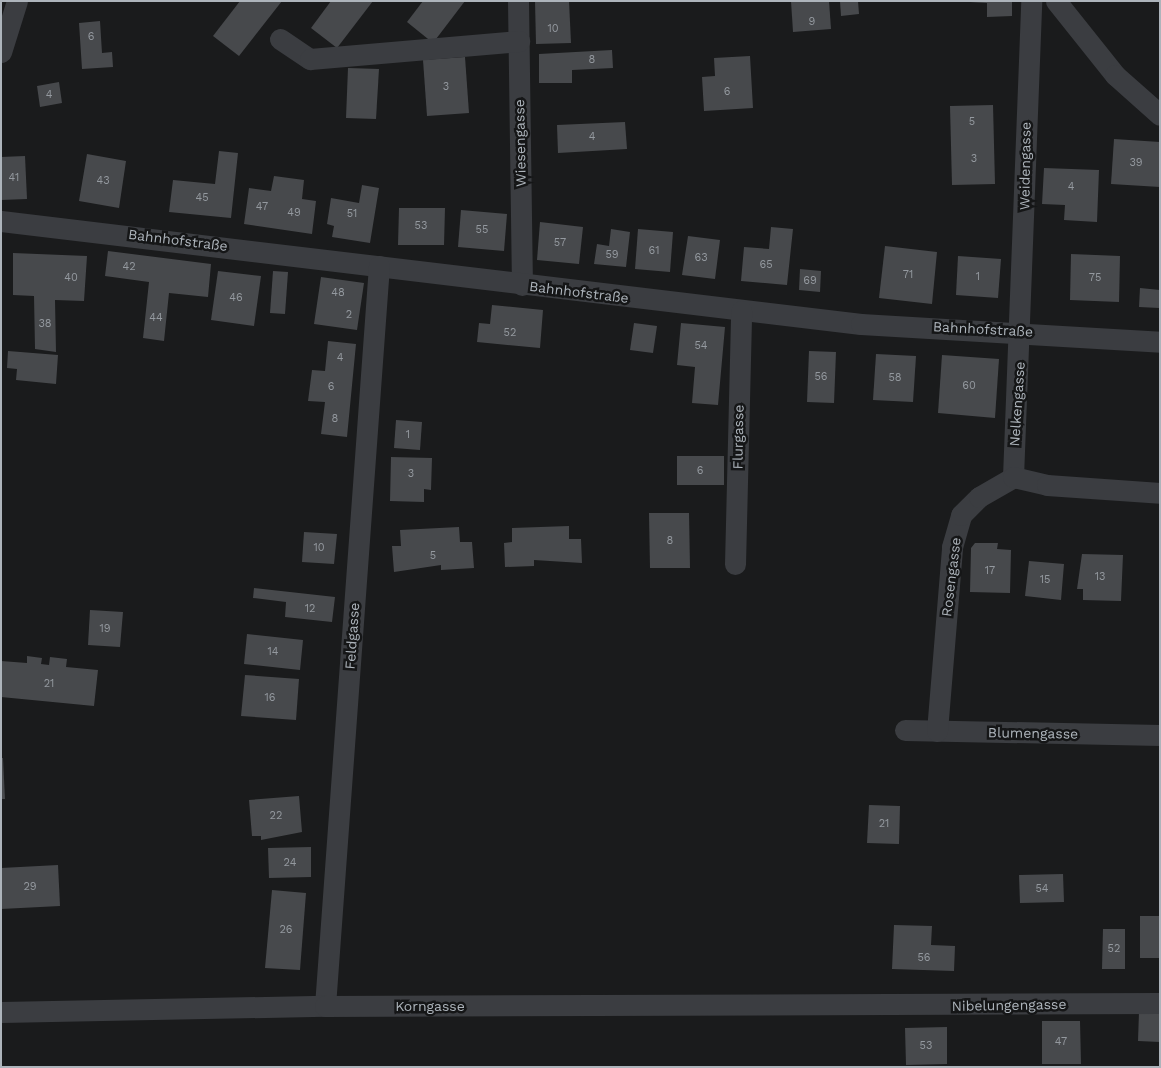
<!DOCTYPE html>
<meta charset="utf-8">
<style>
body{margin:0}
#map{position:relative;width:1161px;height:1068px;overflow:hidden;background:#1a1b1c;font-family:"Work Sans",sans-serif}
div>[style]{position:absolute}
.building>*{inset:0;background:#47494c}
.minor>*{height:21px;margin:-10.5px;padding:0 10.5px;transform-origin:10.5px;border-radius:10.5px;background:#3b3d41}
span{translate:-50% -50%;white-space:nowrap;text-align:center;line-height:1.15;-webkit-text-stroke:5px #151617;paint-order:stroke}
.number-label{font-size:11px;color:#94999f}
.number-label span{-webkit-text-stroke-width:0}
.street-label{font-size:14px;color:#adb4bb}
.frame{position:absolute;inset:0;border:2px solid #adb4bb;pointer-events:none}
</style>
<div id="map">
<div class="building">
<div style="clip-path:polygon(240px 1px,282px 1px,239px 56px,213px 36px)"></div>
<div style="clip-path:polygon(331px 1px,373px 1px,337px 48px,311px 28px)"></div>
<div style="clip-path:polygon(423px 1px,465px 1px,433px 43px,407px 22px)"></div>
<div style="clip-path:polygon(535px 1px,569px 1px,571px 43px,536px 44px)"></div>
<div style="clip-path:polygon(791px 1px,829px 1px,831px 29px,793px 32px)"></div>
<div style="clip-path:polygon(840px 1px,858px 1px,859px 14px,841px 16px)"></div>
<div style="clip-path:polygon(953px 1px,1012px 1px,1012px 16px,987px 17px,987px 3px)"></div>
<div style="clip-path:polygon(100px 21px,102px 53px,112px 52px,113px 67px,82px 69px,79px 23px)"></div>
<div style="clip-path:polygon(612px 50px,613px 68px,572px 70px,572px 83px,539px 83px,539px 54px)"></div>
<div style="clip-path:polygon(750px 56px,753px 108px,704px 111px,702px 77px,715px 76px,714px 58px)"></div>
<div style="clip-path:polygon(465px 57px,469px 113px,427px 116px,423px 60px)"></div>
<div style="clip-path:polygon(348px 68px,379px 69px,376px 119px,346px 118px)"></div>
<div style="clip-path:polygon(59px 82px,62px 103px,40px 107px,37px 86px)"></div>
<div style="clip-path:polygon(993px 105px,995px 184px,952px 185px,950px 106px)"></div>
<div style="clip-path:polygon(625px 122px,627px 149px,558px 153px,557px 125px)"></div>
<div style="clip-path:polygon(1114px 139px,1160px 142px,1160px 187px,1111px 184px)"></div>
<div style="clip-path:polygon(219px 151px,238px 153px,231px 218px,169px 212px,173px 180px,215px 184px)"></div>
<div style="clip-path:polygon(87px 154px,126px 161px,119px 208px,79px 201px)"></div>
<div style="clip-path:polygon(25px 156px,27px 199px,1px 200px,1px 157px)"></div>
<div style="clip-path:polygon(1044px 168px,1099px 170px,1097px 222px,1064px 220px,1065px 205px,1042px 204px)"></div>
<div style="clip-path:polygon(274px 176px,304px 180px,302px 199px,316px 201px,312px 234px,244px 224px,249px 188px,271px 191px)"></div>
<div style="clip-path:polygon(362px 185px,379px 188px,370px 243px,332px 237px,334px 226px,327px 224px,331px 198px,359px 203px)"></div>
<div style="clip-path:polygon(399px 208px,445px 208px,444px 245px,398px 245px)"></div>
<div style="clip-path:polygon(461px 210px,507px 214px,504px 251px,458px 247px)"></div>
<div style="clip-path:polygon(540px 222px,583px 227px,579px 264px,537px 260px)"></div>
<div style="clip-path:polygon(771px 227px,793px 229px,787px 285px,741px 281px,744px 247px,769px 249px)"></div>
<div style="clip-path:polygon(611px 229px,630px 232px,626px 267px,594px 264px,597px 244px,609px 246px)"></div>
<div style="clip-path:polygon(638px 229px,673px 232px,670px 272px,635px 269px)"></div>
<div style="clip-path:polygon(688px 236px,720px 240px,715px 279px,682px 275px)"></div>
<div style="clip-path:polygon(885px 246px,937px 252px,932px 304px,879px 298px)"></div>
<div style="clip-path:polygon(108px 251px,211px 264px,208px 297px,169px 293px,164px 341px,143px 338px,149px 282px,105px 276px)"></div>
<div style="clip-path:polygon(13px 253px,87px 256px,84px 301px,55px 300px,56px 352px,35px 349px,34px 296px,13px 295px)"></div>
<div style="clip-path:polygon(1071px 254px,1120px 256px,1119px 302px,1070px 300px)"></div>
<div style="clip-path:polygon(958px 256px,1001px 259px,998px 298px,956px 295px)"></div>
<div style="clip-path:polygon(800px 269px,821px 271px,820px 292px,799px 290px)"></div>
<div style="clip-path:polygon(218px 271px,261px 276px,254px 326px,211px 320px)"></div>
<div style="clip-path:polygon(273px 271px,288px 272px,285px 314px,270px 313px)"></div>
<div style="clip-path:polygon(321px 277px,364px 283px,357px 330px,314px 324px)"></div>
<div style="clip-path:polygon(1140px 288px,1160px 290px,1159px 308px,1139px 307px)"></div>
<div style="clip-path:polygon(492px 305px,543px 310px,540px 348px,477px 342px,479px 323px,490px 324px)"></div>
<div style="clip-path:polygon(634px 323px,657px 326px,653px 353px,630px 350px)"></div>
<div style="clip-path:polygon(681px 323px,725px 327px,718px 405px,692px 403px,695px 367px,677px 365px)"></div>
<div style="clip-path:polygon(328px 341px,356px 344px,347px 437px,321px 434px,325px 402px,308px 401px,312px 370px,325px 371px)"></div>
<div style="clip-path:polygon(8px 351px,58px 355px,56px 384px,16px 380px,17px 369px,7px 368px)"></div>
<div style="clip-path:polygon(809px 351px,836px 352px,834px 403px,807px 402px)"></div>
<div style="clip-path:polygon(876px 354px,916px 356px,913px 402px,873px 400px)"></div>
<div style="clip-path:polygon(942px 355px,999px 359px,995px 418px,938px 413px)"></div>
<div style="clip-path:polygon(396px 420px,422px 422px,420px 450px,394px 448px)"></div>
<div style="clip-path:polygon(677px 456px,724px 456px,724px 485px,677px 485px)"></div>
<div style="clip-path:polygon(391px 457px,432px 458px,431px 490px,424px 489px,424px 502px,390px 501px)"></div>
<div style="clip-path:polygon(649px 513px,689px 513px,690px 568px,650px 568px)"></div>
<div style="clip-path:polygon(569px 526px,569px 539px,581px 539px,582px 563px,534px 560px,534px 566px,505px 567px,504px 543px,512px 542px,512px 528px)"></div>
<div style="clip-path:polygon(459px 527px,460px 542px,472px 542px,474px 568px,441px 570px,441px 565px,394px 572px,392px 546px,401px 546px,400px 530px)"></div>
<div style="clip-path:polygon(304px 532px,337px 534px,334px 564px,302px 562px)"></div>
<div style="clip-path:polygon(975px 543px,998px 543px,997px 549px,1011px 550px,1010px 593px,970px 592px,971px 548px)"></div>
<div style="clip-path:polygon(1082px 554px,1123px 555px,1121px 601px,1083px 600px,1083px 589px,1077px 589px)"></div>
<div style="clip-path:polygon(1029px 561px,1064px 564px,1061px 600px,1025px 596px)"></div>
<div style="clip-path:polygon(254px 588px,335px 597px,332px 622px,285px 617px,286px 602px,253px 598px)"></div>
<div style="clip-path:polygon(90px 610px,123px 612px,120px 647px,88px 645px)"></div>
<div style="clip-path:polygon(247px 634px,303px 640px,300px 670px,244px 664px)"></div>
<div style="clip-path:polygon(27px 656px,42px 658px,41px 664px,49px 665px,50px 657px,67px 659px,66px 667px,98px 670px,94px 706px,1px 697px,1px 661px,27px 663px)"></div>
<div style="clip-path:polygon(245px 675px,299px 679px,296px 720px,241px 716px)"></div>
<div style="clip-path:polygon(1px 758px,3px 758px,5px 799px,1px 799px)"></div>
<div style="clip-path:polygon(299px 796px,302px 832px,261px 840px,261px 836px,252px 836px,249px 800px)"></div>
<div style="clip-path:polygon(869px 805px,900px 806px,899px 844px,867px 843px)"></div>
<div style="clip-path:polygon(311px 847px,311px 877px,269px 878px,268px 848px)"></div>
<div style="clip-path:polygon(58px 865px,60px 906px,1px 909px,1px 868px)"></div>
<div style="clip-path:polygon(1063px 874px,1064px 902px,1020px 903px,1019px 875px)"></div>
<div style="clip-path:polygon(272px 890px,306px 893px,300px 970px,265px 968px)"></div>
<div style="clip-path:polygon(1140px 916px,1160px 916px,1160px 958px,1140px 958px)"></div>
<div style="clip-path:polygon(894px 925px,932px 926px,931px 945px,955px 946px,954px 971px,892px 969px)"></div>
<div style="clip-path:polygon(1103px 929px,1125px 929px,1125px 969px,1102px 969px)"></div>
<div style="clip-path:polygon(1139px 1012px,1160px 1013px,1160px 1042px,1138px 1041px)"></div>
<div style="clip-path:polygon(1042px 1021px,1080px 1021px,1081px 1064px,1042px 1064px)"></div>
<div style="clip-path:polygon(947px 1027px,947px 1064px,906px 1065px,905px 1028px)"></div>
</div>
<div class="minor">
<div style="left:518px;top:1px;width:284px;rotate:89.2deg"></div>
<div style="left:1056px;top:1px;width:95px;rotate:51.4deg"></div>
<div style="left:1115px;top:75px;width:60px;rotate:41.6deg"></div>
<div style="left:280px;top:39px;width:36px;rotate:34deg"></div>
<div style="left:310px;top:59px;width:210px;rotate:-4.9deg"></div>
<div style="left:1px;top:52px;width:53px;rotate:-72.6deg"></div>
<div style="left:1px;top:221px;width:866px;rotate:6.83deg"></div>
<div style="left:861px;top:324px;width:300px;rotate:3.4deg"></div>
<div style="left:1013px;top:477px;width:476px;rotate:-87.8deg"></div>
<div style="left:735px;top:564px;width:253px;rotate:-88.6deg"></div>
<div style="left:905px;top:730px;width:255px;rotate:1.1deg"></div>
<div style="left:937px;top:731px;width:185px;rotate:-85.3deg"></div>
<div style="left:952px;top:547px;width:33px;rotate:-74deg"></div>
<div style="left:961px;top:515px;width:25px;rotate:-45deg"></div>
<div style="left:979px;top:497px;width:39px;rotate:-30deg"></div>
<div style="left:1013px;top:477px;width:35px;rotate:13deg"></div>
<div style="left:1047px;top:485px;width:113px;rotate:4deg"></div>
<div style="left:325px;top:1006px;width:742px;rotate:-85.83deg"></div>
<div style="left:1px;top:1012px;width:324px;rotate:-1.1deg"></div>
<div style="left:325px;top:1006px;width:835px;rotate:-0.21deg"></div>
</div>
<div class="number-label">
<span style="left:812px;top:22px">9</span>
<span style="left:553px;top:29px">10</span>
<span style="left:91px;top:37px">6</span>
<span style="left:592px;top:60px">8</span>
<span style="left:446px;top:87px">3</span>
<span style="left:727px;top:92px">6</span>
<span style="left:49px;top:95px">4</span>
<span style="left:972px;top:122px">5</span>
<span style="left:592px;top:137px">4</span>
<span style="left:974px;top:159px">3</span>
<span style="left:1136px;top:163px">39</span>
<span style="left:14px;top:178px">41</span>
<span style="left:103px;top:181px">43</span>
<span style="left:1071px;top:187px">4</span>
<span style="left:202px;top:198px">45</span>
<span style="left:262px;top:207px">47</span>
<span style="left:294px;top:213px">49</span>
<span style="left:352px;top:214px">51</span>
<span style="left:421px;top:226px">53</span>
<span style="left:482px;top:230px">55</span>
<span style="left:560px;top:243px">57</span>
<span style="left:654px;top:251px">61</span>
<span style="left:612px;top:255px">59</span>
<span style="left:701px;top:258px">63</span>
<span style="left:766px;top:265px">65</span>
<span style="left:129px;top:267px">42</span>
<span style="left:908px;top:275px">71</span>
<span style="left:978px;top:277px">1</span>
<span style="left:71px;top:278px">40</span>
<span style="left:1095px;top:278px">75</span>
<span style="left:810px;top:281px">69</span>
<span style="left:338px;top:293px">48</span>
<span style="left:236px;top:298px">46</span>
<span style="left:349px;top:315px">2</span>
<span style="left:156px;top:318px">44</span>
<span style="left:45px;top:324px">38</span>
<span style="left:510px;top:333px">52</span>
<span style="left:701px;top:346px">54</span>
<span style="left:340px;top:358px">4</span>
<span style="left:821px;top:377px">56</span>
<span style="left:895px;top:378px">58</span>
<span style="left:969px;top:386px">60</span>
<span style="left:331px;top:387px">6</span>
<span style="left:335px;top:419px">8</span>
<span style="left:408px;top:435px">1</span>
<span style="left:700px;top:471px">6</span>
<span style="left:411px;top:474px">3</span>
<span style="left:670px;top:541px">8</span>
<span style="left:319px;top:548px">10</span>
<span style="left:433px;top:556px">5</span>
<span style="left:990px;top:571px">17</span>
<span style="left:1100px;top:577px">13</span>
<span style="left:1045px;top:580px">15</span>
<span style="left:310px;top:609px">12</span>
<span style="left:105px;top:629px">19</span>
<span style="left:273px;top:652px">14</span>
<span style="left:49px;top:684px">21</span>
<span style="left:270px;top:698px">16</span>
<span style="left:276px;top:816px">22</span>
<span style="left:884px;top:824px">21</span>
<span style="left:290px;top:863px">24</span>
<span style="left:30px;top:887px">29</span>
<span style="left:1042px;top:889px">54</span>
<span style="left:286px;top:930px">26</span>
<span style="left:1114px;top:949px">52</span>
<span style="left:924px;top:958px">56</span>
<span style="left:1061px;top:1042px">47</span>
<span style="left:926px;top:1046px">53</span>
</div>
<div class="street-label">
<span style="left:520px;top:143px;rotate:-91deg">Wiesengasse</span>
<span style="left:1025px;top:166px;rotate:-89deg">Weidengasse</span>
<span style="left:178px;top:240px;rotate:7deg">Bahnhofstraße</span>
<span style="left:579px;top:292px;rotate:7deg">Bahnhofstraße</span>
<span style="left:983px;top:329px;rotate:3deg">Bahnhofstraße</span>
<span style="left:1017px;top:404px;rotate:-86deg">Nelkengasse</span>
<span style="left:738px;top:437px;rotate:-89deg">Flurgasse</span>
<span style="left:951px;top:577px;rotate:-83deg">Rosengasse</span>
<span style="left:352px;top:636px;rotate:-86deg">Feldgasse</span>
<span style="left:1033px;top:733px;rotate:1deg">Blumengasse</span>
<span style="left:1009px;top:1005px;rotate:-1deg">Nibelungengasse</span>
<span style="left:430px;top:1006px">Korngasse</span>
</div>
<div class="frame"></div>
</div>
